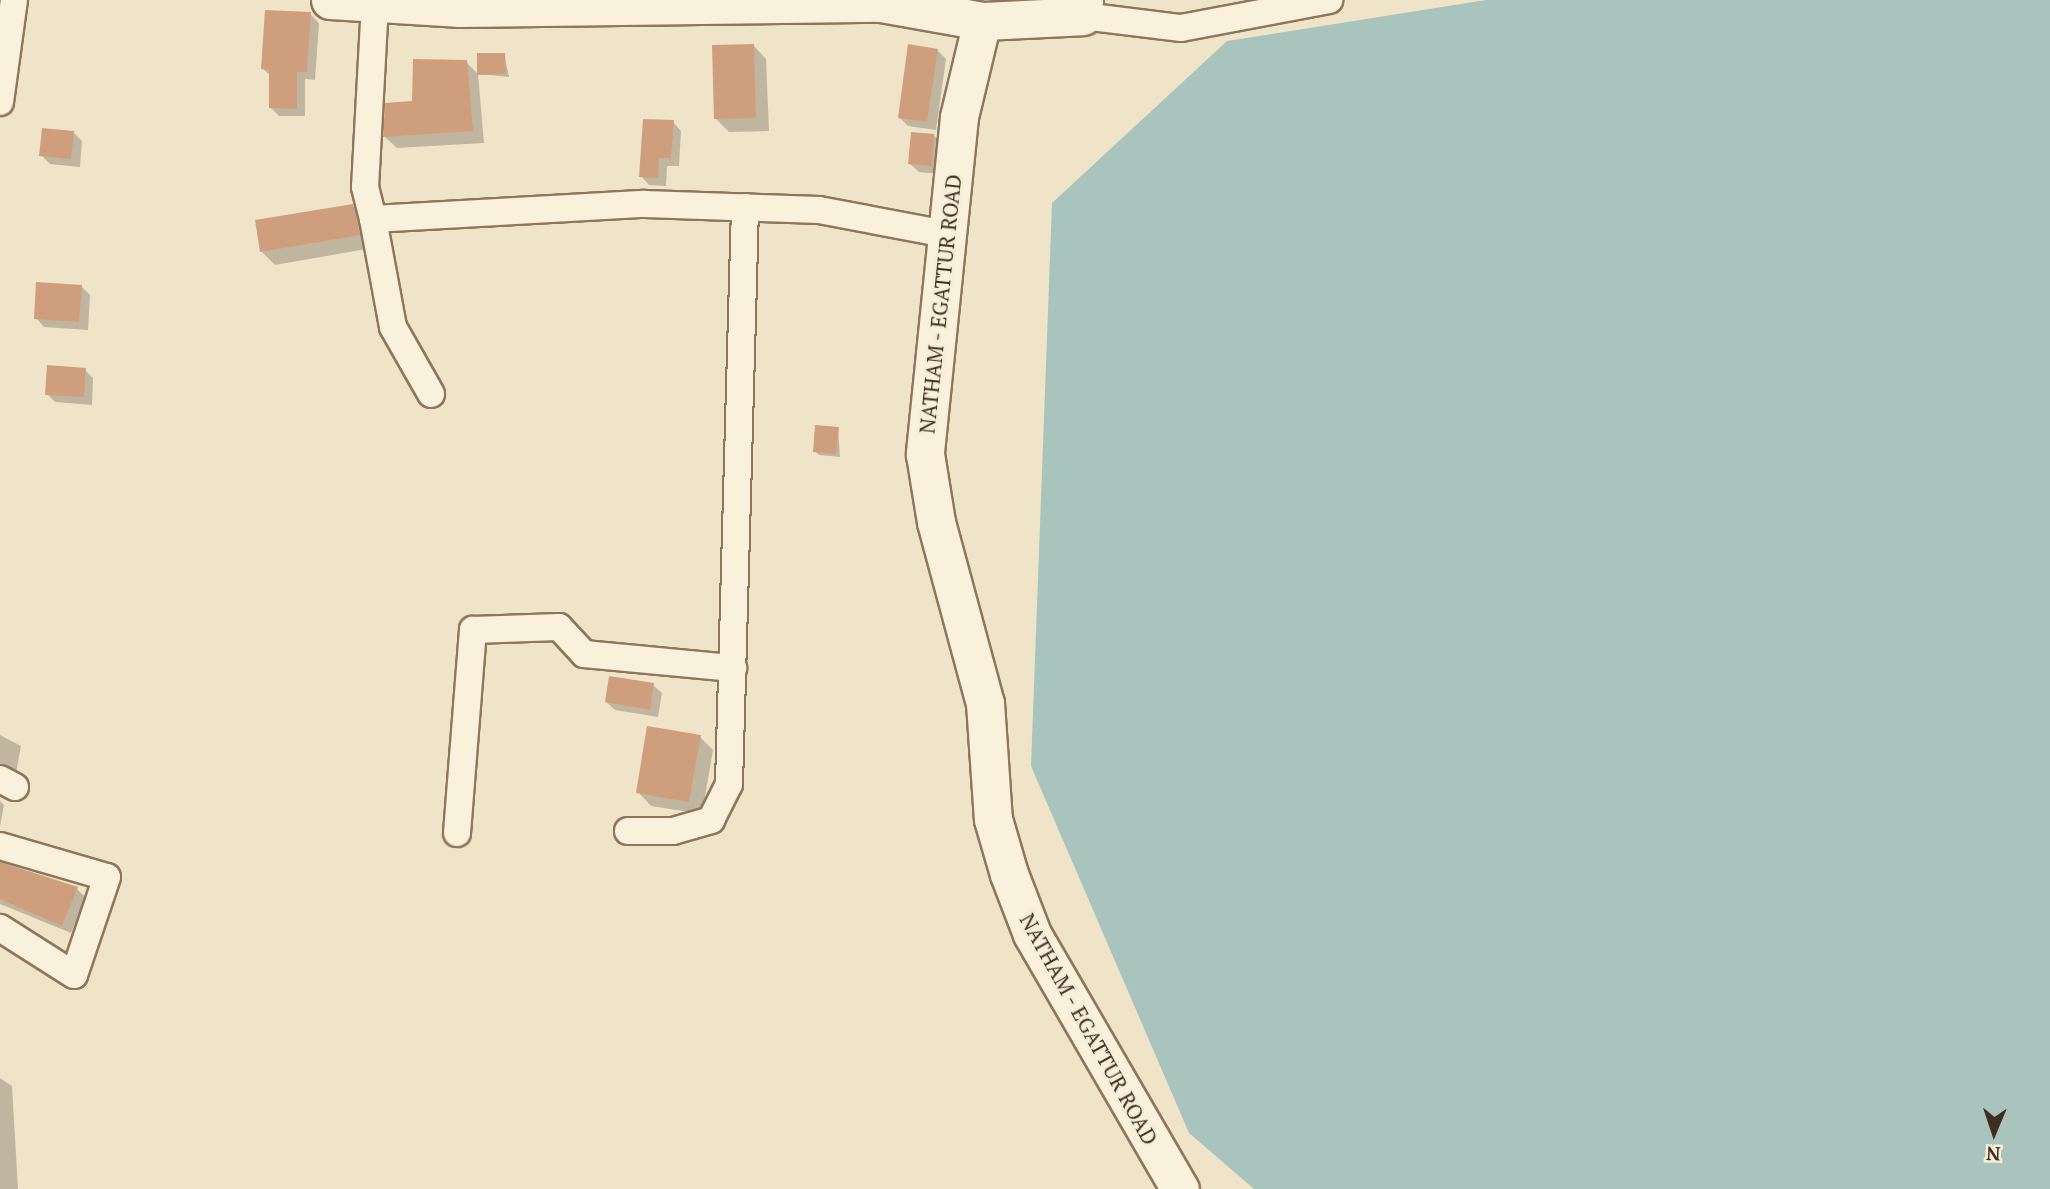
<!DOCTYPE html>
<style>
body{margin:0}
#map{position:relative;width:2050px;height:1189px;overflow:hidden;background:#f0e4c8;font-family:"PT Serif",serif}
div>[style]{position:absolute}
.water>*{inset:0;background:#a9c4bc}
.shadow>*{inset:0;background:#0003}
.building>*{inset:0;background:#cf9f7d}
.roads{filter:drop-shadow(2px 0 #8d765c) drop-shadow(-2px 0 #8d765c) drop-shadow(0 2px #8d765c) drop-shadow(0 -2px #8d765c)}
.street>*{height:26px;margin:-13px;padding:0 13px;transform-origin:13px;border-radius:13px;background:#faf1dc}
.secondary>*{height:37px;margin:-18.5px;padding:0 18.5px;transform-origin:18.5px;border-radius:18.5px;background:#faf1dc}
span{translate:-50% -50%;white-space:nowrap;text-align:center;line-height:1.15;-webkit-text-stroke:5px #f7eed8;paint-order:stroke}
.street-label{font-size:21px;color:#3d2e20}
.north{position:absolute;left:1959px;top:1098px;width:70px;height:70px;-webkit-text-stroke:5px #f7eed8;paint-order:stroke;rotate:182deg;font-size:19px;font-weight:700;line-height:28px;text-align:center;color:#3d2e20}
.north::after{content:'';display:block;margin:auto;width:24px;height:32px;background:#3d2e20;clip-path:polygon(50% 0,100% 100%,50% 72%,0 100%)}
</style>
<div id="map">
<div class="water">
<div style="clip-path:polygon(1486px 0,2050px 0,2050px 1189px,1254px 1189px,1189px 1133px,1031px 766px,1052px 203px,1227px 41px)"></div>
</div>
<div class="shadow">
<div style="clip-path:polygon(310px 14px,319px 23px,315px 80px,305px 79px,305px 116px,279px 116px,271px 108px,271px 76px,263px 69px)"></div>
<div style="clip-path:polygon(753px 45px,766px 59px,769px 131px,729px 132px,716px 119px)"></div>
<div style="clip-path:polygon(937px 50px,946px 59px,936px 130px,908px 126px,899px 117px)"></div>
<div style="clip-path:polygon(504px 54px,509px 77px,479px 74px)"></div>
<div style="clip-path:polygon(466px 62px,478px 74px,484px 143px,397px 148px,385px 137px,413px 103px)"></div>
<div style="clip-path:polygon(673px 122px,681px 131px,679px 166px,667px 166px,666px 186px,649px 185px,641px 176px)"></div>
<div style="clip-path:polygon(74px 133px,82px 141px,80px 167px,50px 164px,41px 155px)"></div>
<div style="clip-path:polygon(934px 135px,942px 144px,940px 174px,919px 172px,910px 164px)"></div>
<div style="clip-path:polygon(352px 206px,366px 219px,372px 248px,275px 265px,261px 251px)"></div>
<div style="clip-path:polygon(81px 286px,90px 295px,88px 330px,44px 327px,36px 318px)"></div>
<div style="clip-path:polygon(85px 370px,93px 378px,92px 405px,55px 402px,47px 394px)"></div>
<div style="clip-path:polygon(838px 428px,840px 457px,819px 455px,815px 451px)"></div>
<div style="clip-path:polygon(653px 685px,662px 693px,658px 717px,615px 710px,606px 702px)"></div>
<div style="clip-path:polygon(0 735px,21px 746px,16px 773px,0 779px)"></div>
<div style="clip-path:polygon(700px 737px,713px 750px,702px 814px,651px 806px,638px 792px)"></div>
<div style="clip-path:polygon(0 801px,4px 805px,0 827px)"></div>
<div style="clip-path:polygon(0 864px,77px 889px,85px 897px,71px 933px,0 904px)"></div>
<div style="clip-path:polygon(0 1078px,12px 1086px,18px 1189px,0 1189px)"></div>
</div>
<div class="building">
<div style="clip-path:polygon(265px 10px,311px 12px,307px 72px,297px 72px,297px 109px,269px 108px,269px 70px,261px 69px)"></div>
<div style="clip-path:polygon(754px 44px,756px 118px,714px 119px,712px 45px)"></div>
<div style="clip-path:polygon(908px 44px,938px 49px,927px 122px,898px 118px)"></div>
<div style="clip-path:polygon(477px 53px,505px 53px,506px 74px,477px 75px)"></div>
<div style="clip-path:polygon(413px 59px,467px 60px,473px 131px,383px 137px,385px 103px,412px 101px)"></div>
<div style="clip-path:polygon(643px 119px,674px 120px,671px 158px,659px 158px,658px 178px,639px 177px)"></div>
<div style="clip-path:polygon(42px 128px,74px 131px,71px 159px,39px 156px)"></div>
<div style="clip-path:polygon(911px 132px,934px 134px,932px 166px,908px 164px)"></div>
<div style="clip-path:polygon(353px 204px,360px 235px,260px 252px,255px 220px)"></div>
<div style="clip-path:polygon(36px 282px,82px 285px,79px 322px,34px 319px)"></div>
<div style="clip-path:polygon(47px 365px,86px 368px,84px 397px,45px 395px)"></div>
<div style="clip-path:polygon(815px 425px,839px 427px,836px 454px,813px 452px)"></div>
<div style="clip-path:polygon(609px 676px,654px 683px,650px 710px,605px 702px)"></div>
<div style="clip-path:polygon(647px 726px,701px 735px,689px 802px,636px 793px)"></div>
<div style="clip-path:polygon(0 862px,78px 887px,62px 926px,0 899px)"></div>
</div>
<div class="roads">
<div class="street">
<div style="left:1090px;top:2px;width:16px;rotate:117deg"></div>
<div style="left:1083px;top:16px;width:99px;rotate:7deg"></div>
<div style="left:1181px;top:28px;width:151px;rotate:-10.7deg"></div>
<div style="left:375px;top:3px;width:184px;rotate:93.1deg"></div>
<div style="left:365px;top:187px;width:33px;rotate:76deg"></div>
<div style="left:373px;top:219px;width:272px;rotate:-3.2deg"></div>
<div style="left:645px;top:204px;width:174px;rotate:2deg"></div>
<div style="left:819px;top:210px;width:129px;rotate:10.7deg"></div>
<div style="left:0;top:102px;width:103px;rotate:-82.2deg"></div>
<div style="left:373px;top:219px;width:110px;rotate:79.5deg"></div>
<div style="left:393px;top:327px;width:77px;rotate:60.4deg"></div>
<div style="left:0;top:779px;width:17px;rotate:28deg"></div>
<div style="left:628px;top:831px;width:45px"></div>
<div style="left:673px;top:831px;width:40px;rotate:-16deg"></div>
<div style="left:711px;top:820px;width:40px;rotate:-63.4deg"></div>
<div style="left:729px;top:784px;width:577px;rotate:-88.41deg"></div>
<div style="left:457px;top:833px;width:204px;rotate:-85.5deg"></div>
<div style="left:473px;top:630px;width:86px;rotate:-2deg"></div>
<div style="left:559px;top:627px;width:37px;rotate:47deg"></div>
<div style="left:584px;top:654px;width:150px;rotate:5.4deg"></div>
<div style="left:0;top:846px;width:111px;rotate:16.2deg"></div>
<div style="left:107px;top:877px;width:103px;rotate:108.6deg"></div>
<div style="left:74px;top:975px;width:88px;rotate:-147.6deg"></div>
</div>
<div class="secondary">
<div style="left:330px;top:0;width:131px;rotate:3.5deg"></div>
<div style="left:461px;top:8px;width:420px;rotate:-0.7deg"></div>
<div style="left:881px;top:3px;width:103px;rotate:10.1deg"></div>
<div style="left:982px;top:21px;width:99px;rotate:103.5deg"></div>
<div style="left:959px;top:117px;width:339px;rotate:95.8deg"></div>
<div style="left:925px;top:454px;width:69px;rotate:80.8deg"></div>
<div style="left:936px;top:522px;width:188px;rotate:74.9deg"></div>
<div style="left:985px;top:703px;width:116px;rotate:86.1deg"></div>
<div style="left:993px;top:819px;width:57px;rotate:73.8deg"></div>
<div style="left:1009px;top:874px;width:64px;rotate:69deg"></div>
<div style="left:1032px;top:934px;width:295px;rotate:59.9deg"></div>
<div style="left:982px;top:21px;width:101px;rotate:-2.8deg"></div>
</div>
</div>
<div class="street-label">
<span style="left:940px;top:304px;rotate:-84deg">NATHAM - EGATTUR ROAD</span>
<span style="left:1089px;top:1029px;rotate:61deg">NATHAM - EGATTUR ROAD</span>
</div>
<div class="north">N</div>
</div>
